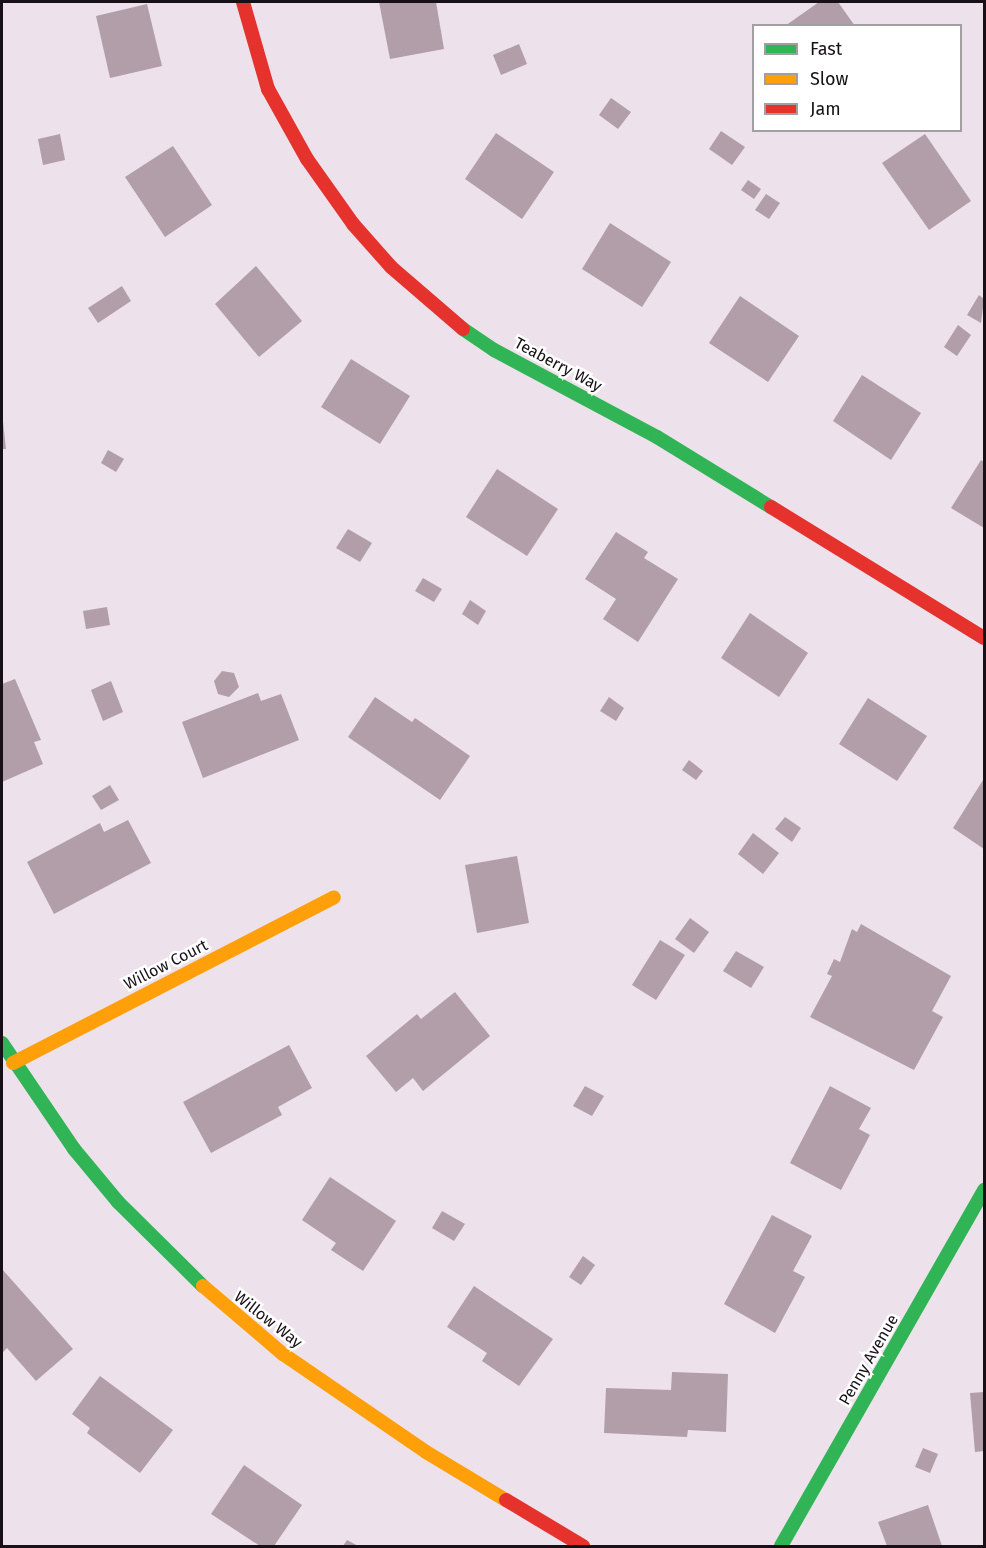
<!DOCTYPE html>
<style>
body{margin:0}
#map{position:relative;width:986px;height:1548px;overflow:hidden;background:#ede1ec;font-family:"Fira Sans",sans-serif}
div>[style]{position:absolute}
.building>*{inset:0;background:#b19ea8}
.fast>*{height:14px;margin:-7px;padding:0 7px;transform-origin:7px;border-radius:7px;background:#30b455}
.slow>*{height:14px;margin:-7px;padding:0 7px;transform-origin:7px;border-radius:7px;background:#ff9f0a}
.jam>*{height:14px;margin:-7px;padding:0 7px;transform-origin:7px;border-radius:7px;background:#e5322d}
span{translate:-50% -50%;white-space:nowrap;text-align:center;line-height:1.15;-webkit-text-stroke:5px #fff;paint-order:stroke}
.street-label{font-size:16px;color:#171016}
.frame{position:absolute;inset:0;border:3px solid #171016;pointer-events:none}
.legend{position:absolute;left:752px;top:24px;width:210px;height:108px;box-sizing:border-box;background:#fff;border:2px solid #a29fa2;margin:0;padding:8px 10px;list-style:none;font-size:18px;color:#171016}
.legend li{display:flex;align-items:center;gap:12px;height:30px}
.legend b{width:30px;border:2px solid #a29fa2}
</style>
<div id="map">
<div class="building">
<div style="clip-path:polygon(379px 2px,436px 2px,444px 49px,390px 59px)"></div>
<div style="clip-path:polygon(819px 2px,838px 2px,855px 26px,785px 26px)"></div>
<div style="clip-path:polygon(147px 4px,162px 66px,110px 78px,96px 16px)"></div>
<div style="clip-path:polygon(519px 44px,527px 64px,501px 75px,493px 55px)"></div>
<div style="clip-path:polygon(611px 98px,631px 112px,618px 129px,599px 115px)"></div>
<div style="clip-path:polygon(721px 131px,745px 147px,732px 165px,709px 149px)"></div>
<div style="clip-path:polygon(496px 133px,554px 172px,522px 219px,465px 179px)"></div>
<div style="clip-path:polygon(60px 134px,65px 160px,43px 165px,38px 139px)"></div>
<div style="clip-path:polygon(925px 134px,971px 201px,929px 230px,882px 163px)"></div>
<div style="clip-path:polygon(173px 146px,212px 205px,165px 237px,125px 177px)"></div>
<div style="clip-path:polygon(748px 180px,761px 189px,754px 199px,741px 190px)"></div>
<div style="clip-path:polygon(766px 194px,780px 203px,769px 219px,755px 210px)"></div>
<div style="clip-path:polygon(610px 223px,671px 262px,642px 307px,582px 269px)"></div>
<div style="clip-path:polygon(256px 266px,302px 321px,259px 357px,215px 304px)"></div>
<div style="clip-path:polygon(122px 286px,131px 301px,98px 323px,88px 308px)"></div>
<div style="clip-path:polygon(979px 295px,984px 299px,981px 323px,967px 315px)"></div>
<div style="clip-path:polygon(740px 296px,799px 336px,768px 382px,709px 343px)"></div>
<div style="clip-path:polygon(958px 325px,971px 335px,957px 356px,944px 347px)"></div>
<div style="clip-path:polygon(351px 359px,410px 396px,380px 444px,321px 407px)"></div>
<div style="clip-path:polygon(862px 375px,921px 413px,891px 460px,833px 421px)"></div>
<div style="clip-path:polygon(2px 413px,6px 449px,2px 449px)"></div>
<div style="clip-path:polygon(108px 450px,124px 459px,116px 472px,101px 463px)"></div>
<div style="clip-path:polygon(981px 460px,984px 462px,984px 528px,951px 508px)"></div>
<div style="clip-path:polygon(497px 469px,558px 509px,527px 556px,466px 517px)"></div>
<div style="clip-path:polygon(348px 529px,372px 543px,360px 562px,336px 548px)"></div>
<div style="clip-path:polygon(616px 532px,648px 552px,644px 558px,678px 579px,638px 642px,603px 619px,616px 599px,585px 579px)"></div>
<div style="clip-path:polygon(423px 578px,442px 589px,434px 602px,415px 591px)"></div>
<div style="clip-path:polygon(470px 600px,486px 611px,478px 625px,462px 614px)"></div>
<div style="clip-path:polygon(107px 607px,110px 625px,86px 629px,83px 611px)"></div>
<div style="clip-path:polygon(750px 613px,808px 653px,779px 697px,721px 658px)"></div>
<div style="clip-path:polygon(222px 671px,234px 673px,239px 687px,229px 697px,218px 694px,214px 681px)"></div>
<div style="clip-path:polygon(15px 679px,41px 740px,34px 742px,43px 764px,2px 782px,2px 684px)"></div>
<div style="clip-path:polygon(111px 681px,123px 712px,103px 721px,91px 690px)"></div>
<div style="clip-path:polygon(258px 693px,261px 701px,281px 694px,299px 740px,203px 778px,182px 722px)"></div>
<div style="clip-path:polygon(375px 697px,412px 722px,415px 718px,470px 756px,440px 800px,348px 737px)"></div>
<div style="clip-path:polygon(609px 697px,624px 708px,616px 721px,600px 711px)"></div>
<div style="clip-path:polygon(868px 698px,927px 736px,897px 781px,839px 744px)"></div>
<div style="clip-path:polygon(689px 760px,703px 771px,696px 780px,682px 770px)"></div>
<div style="clip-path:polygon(983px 780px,984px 781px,984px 849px,953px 828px)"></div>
<div style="clip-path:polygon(110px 785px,119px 800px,101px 810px,92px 796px)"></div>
<div style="clip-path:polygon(785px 817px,801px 828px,792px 842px,775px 829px)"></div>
<div style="clip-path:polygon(128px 820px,151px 863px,54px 914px,27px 862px,100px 823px,104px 832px)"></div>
<div style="clip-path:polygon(753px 833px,779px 853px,763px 874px,738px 854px)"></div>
<div style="clip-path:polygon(517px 856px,529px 923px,477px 933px,465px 865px)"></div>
<div style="clip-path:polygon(690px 918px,709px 932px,694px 953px,675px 939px)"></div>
<div style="clip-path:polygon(861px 924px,951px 976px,932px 1011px,943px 1017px,914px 1070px,810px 1017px,832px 976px,827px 974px,834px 959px,840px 962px,852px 929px,857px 932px)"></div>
<div style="clip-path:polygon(660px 940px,685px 955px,656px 1000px,632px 985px)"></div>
<div style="clip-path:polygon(736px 951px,764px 967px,751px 988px,723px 971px)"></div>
<div style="clip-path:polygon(455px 992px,490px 1036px,423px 1091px,413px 1078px,396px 1092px,366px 1056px,417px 1014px,421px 1019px)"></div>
<div style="clip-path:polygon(289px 1045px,312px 1088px,278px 1107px,282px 1115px,211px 1153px,183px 1102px)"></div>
<div style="clip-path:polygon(585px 1086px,604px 1096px,592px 1116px,573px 1106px)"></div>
<div style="clip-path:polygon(830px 1086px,871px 1108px,859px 1129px,870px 1135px,841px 1190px,790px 1163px)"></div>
<div style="clip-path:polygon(330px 1177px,396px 1221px,363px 1271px,331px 1250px,336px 1243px,302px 1220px)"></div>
<div style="clip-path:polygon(442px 1211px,465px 1224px,454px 1241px,432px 1228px)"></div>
<div style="clip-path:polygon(772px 1215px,812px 1236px,793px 1271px,805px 1277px,775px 1333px,724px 1304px)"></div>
<div style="clip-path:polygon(583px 1256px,595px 1265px,581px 1285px,569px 1277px)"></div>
<div style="clip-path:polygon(2px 1269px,73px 1349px,36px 1381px,7px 1348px,2px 1353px)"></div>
<div style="clip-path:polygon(474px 1286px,553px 1339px,519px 1386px,482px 1361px,487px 1353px,447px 1327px)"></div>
<div style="clip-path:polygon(672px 1372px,728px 1374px,726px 1432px,688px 1430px,687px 1437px,604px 1433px,606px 1388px,671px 1390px)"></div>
<div style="clip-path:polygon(100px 1376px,173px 1430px,140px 1473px,87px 1433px,90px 1428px,72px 1414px)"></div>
<div style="clip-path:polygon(984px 1392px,984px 1451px,975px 1452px,970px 1393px)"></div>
<div style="clip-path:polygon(923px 1448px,938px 1454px,930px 1473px,915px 1467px)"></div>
<div style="clip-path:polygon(244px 1465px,302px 1505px,274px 1546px,260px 1546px,211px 1514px)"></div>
<div style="clip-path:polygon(928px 1505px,942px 1546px,887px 1546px,878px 1522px)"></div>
<div style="clip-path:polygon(347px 1540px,358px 1546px,343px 1546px)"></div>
</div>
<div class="fast">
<div style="left:463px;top:329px;width:37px;rotate:34deg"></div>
<div style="left:494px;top:350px;width:185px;rotate:28.1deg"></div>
<div style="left:657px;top:437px;width:134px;rotate:31.6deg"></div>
<div style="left:2px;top:1043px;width:128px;rotate:55.8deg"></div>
<div style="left:74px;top:1149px;width:69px;rotate:50.3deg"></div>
<div style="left:118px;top:1202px;width:120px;rotate:44.7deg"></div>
<div style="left:781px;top:1546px;width:410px;rotate:-60.3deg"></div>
</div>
<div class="slow">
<div style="left:13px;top:1063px;width:361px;rotate:-27.3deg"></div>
<div style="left:203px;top:1286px;width:105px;rotate:40.4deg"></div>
<div style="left:283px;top:1354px;width:173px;rotate:34.4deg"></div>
<div style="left:426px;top:1452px;width:93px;rotate:31deg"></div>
</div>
<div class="jam">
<div style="left:243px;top:2px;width:91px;rotate:74deg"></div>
<div style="left:268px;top:89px;width:80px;rotate:60.9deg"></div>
<div style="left:307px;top:159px;width:80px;rotate:54.7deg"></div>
<div style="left:353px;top:224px;width:57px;rotate:48.5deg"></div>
<div style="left:391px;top:267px;width:95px;rotate:40.7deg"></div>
<div style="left:771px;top:507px;width:250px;rotate:31.6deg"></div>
<div style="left:506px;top:1500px;width:90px;rotate:30.9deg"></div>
</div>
<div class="street-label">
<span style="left:558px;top:365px;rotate:28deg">Teaberry Way</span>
<span style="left:166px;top:965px;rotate:-27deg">Willow Court</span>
<span style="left:268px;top:1320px;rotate:38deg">Willow Way</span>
<span style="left:869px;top:1360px;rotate:-60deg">Penny Avenue</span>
</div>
<div class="frame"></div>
<ul class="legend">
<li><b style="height:8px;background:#30b455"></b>Fast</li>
<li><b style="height:8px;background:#ff9f0a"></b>Slow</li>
<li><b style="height:8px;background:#e5322d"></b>Jam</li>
</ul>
</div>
